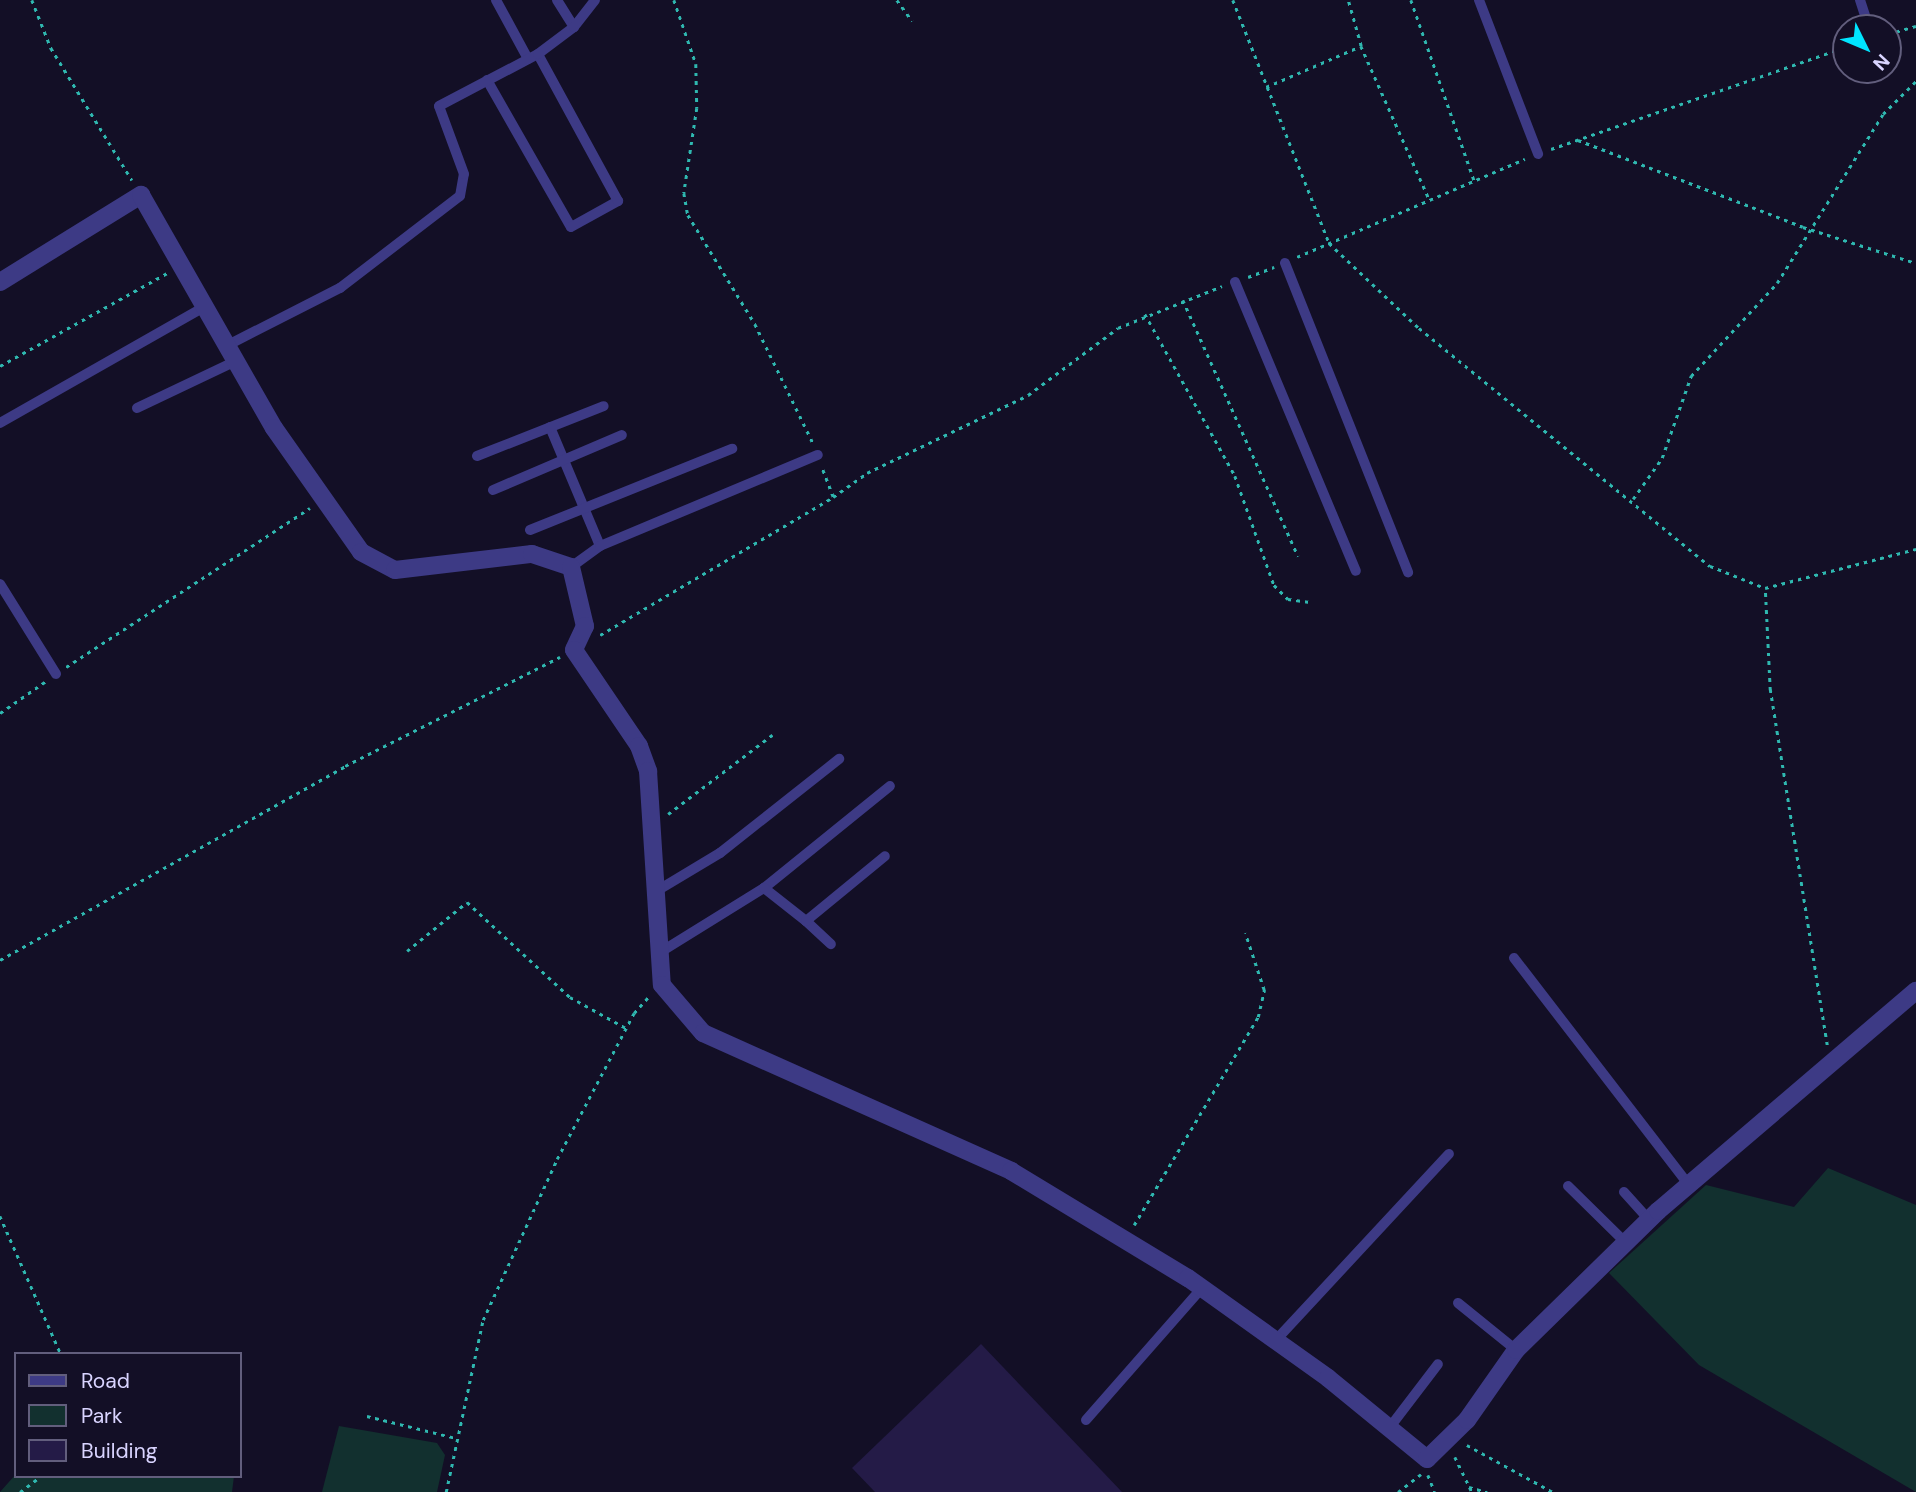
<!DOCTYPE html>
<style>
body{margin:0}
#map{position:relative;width:1916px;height:1492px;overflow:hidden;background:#130f26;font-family:"DM Sans",sans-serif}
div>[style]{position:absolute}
.green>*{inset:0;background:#12302f}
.building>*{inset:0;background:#241b47}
.path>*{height:2.5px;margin-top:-1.25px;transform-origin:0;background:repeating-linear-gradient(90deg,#2fb8b0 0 3.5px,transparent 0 8.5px)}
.lane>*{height:10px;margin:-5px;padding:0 5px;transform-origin:5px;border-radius:5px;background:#3d3a85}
.street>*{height:18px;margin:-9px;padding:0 9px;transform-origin:9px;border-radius:9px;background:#3d3a85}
span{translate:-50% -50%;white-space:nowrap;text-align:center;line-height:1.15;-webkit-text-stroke:6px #130f26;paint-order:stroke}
.legend{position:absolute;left:14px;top:1352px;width:228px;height:126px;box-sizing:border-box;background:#130f26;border:2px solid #625e7d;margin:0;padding:9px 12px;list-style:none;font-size:21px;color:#d9d4ff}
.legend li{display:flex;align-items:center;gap:14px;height:35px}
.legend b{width:35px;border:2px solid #625e7d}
.north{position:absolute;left:1832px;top:14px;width:70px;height:70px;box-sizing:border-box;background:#130f26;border:2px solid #625e7d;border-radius:50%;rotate:133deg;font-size:19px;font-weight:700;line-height:28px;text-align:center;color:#d9d4ff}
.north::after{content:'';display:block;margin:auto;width:24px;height:32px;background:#00e5ff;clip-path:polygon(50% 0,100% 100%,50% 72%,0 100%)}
</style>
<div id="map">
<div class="green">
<div style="clip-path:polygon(1828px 1168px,1916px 1205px,1916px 1492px,1699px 1365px,1609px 1273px,1706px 1185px,1794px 1207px)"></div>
<div style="clip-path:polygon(339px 1426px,437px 1443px,445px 1455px,437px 1492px,322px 1492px)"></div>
<div style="clip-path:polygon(16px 1474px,16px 1476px,234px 1476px,232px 1492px,0 1492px)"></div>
</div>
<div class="building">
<div style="clip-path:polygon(981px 1344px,1122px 1492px,875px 1492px,852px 1468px)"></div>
</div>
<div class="path">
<div style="left:32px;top:0;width:52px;rotate:68.4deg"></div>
<div style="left:51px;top:48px;width:155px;rotate:58.5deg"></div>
<div style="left:674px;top:0;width:68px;rotate:71deg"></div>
<div style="left:696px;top:64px;width:44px;rotate:88.7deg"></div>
<div style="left:697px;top:108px;width:86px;rotate:98.7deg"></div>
<div style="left:684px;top:193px;width:22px;rotate:80deg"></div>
<div style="left:688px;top:215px;width:128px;rotate:58.4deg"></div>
<div style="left:755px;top:324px;width:132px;rotate:64deg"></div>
<div style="left:897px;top:0;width:26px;rotate:54deg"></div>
<div style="left:1233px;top:0;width:261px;rotate:68.4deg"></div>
<div style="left:1329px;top:243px;width:124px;rotate:43.4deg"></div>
<div style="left:1419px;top:328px;width:376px;rotate:39.3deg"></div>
<div style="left:1710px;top:566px;width:59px;rotate:21.8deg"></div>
<div style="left:1411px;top:0;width:191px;rotate:70.7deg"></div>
<div style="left:1888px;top:34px;width:29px;rotate:-16deg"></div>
<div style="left:1361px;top:46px;width:167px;rotate:66deg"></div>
<div style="left:1266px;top:87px;width:103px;rotate:-23.3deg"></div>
<div style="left:1361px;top:46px;width:48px;rotate:-105.8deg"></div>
<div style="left:1578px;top:140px;width:241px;rotate:21.1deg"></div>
<div style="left:1803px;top:227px;width:119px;rotate:17.7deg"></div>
<div style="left:1551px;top:149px;width:312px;rotate:-19.1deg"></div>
<div style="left:1297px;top:257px;width:248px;rotate:-23.3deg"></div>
<div style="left:1248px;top:277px;width:28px;rotate:-21deg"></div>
<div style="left:1183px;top:300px;width:281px;rotate:65.8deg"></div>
<div style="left:1145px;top:314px;width:185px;rotate:60.9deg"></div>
<div style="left:1235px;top:476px;width:116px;rotate:70.3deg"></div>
<div style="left:1274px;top:585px;width:20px;rotate:45deg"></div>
<div style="left:1288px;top:599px;width:22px;rotate:8deg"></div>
<div style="left:0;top:366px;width:191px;rotate:-29.1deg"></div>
<div style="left:833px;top:497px;width:42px;rotate:-35.2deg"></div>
<div style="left:867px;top:473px;width:179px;rotate:-25.8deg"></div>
<div style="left:1028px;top:395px;width:112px;rotate:-36.7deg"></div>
<div style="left:1118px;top:328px;width:112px;rotate:-22deg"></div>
<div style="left:1633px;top:499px;width:50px;rotate:-54.7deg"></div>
<div style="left:1662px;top:458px;width:87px;rotate:-70.5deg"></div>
<div style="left:1691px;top:376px;width:127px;rotate:-47.2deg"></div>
<div style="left:1777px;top:283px;width:199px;rotate:-57.9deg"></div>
<div style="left:1883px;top:114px;width:47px;rotate:-45deg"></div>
<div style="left:600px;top:635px;width:271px;rotate:-30.6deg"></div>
<div style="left:833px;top:497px;width:33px;rotate:-111deg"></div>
<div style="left:66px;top:667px;width:291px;rotate:-33.1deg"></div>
<div style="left:0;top:713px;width:56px;rotate:-34.8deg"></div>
<div style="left:668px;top:814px;width:131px;rotate:-37.2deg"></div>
<div style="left:407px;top:951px;width:77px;rotate:-39.2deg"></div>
<div style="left:467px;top:902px;width:140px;rotate:42.7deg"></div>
<div style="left:570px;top:997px;width:64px;rotate:29deg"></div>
<div style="left:0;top:960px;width:396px;rotate:-29.3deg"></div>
<div style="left:345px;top:766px;width:241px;rotate:-26.9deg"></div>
<div style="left:1827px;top:1045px;width:360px;rotate:-99.1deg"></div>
<div style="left:1770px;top:690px;width:102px;rotate:-92.8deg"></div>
<div style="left:1765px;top:588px;width:156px;rotate:-14.5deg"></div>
<div style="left:0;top:1216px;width:151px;rotate:66.2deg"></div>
<div style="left:1134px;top:1225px;width:242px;rotate:-59.2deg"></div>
<div style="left:1258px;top:1017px;width:28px;rotate:-77deg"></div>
<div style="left:1264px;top:990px;width:60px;rotate:-108.4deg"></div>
<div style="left:367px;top:1416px;width:92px;rotate:13.9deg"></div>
<div style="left:1467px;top:1445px;width:98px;rotate:28.7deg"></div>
<div style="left:1455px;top:1457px;width:39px;rotate:64deg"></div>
<div style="left:1428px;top:1475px;width:18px;rotate:68deg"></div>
<div style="left:1469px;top:1487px;width:19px;rotate:16deg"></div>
<div style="left:20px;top:1492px;width:26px;rotate:-37deg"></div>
<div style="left:446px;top:1492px;width:176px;rotate:-77.9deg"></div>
<div style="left:483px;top:1320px;width:177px;rotate:-65.3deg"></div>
<div style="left:557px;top:1159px;width:165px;rotate:-62.2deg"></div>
<div style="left:634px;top:1013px;width:24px;rotate:-48deg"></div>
<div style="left:1398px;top:1492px;width:29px;rotate:-38deg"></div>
</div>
<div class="lane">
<div style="left:496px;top:0;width:67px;rotate:61.5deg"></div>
<div style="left:557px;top:0;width:32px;rotate:58deg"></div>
<div style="left:1479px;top:0;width:165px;rotate:69deg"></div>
<div style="left:1860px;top:0;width:29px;rotate:72deg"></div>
<div style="left:487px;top:80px;width:169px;rotate:60.3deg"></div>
<div style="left:571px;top:227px;width:54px;rotate:-29deg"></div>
<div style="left:618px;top:201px;width:167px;rotate:-118.6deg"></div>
<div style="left:1285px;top:263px;width:333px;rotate:68.3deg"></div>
<div style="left:1235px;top:282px;width:313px;rotate:67.3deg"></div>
<div style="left:228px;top:345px;width:126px;rotate:-27deg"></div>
<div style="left:340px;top:288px;width:151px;rotate:-37.5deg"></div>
<div style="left:460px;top:196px;width:22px;rotate:-80deg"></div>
<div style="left:464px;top:174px;width:72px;rotate:-110.2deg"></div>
<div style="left:439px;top:106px;width:112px;rotate:-27.7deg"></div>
<div style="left:538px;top:54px;width:45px;rotate:-36.9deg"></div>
<div style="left:574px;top:27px;width:34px;rotate:-52deg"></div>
<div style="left:137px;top:408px;width:110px;rotate:-25.4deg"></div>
<div style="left:0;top:423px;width:237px;rotate:-29.6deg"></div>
<div style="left:550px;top:427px;width:129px;rotate:67.2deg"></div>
<div style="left:600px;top:546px;width:36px;rotate:144deg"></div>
<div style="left:477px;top:456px;width:136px;rotate:-21.5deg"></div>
<div style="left:493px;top:490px;width:140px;rotate:-23.1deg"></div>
<div style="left:530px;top:530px;width:218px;rotate:-21.9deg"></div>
<div style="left:600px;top:546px;width:236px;rotate:-22.7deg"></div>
<div style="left:0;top:584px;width:106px;rotate:58.1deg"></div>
<div style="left:764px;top:888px;width:162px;rotate:-39deg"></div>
<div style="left:655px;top:892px;width:76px;rotate:-31deg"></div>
<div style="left:720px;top:853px;width:152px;rotate:-38.3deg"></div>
<div style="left:806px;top:921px;width:34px;rotate:43deg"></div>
<div style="left:659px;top:953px;width:123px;rotate:-31.8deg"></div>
<div style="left:764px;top:888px;width:53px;rotate:38.2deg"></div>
<div style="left:806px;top:921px;width:102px;rotate:-39.4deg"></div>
<div style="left:1514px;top:958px;width:285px;rotate:52.4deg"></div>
<div style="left:1568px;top:1186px;width:81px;rotate:44.5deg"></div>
<div style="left:1624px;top:1192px;width:38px;rotate:48deg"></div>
<div style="left:1458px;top:1303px;width:75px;rotate:39deg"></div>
<div style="left:1276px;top:1340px;width:254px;rotate:-47.1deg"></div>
<div style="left:1086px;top:1420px;width:176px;rotate:-48.7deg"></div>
<div style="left:1390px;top:1427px;width:79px;rotate:-52.7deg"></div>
</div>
<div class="street">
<div style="left:0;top:282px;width:166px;rotate:-31.7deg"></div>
<div style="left:141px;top:195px;width:268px;rotate:60.3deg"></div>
<div style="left:274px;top:428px;width:151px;rotate:54.9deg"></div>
<div style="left:361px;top:552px;width:38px;rotate:28deg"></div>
<div style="left:395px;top:570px;width:138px;rotate:-6.7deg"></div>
<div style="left:532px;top:554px;width:41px;rotate:18.4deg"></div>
<div style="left:571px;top:567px;width:61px;rotate:76.7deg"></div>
<div style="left:585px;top:626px;width:26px;rotate:115deg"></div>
<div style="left:574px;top:650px;width:116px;rotate:55.9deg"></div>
<div style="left:639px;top:746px;width:27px;rotate:70deg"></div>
<div style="left:648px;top:771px;width:214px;rotate:86.3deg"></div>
<div style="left:662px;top:985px;width:63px;rotate:49.5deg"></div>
<div style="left:703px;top:1033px;width:338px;rotate:24.1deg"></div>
<div style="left:1011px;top:1171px;width:207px;rotate:31.2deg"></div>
<div style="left:1188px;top:1278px;width:172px;rotate:35.5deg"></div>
<div style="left:1328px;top:1378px;width:128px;rotate:39.3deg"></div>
<div style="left:1427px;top:1459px;width:56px;rotate:-44.3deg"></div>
<div style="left:1467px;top:1420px;width:85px;rotate:-55deg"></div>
<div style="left:1516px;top:1350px;width:199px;rotate:-44.4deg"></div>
<div style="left:1658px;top:1211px;width:339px;rotate:-40.5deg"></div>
</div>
<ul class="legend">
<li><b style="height:9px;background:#3d3a85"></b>Road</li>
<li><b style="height:19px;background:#12302f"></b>Park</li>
<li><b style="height:19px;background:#241b47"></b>Building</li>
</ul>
<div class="north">N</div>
</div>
